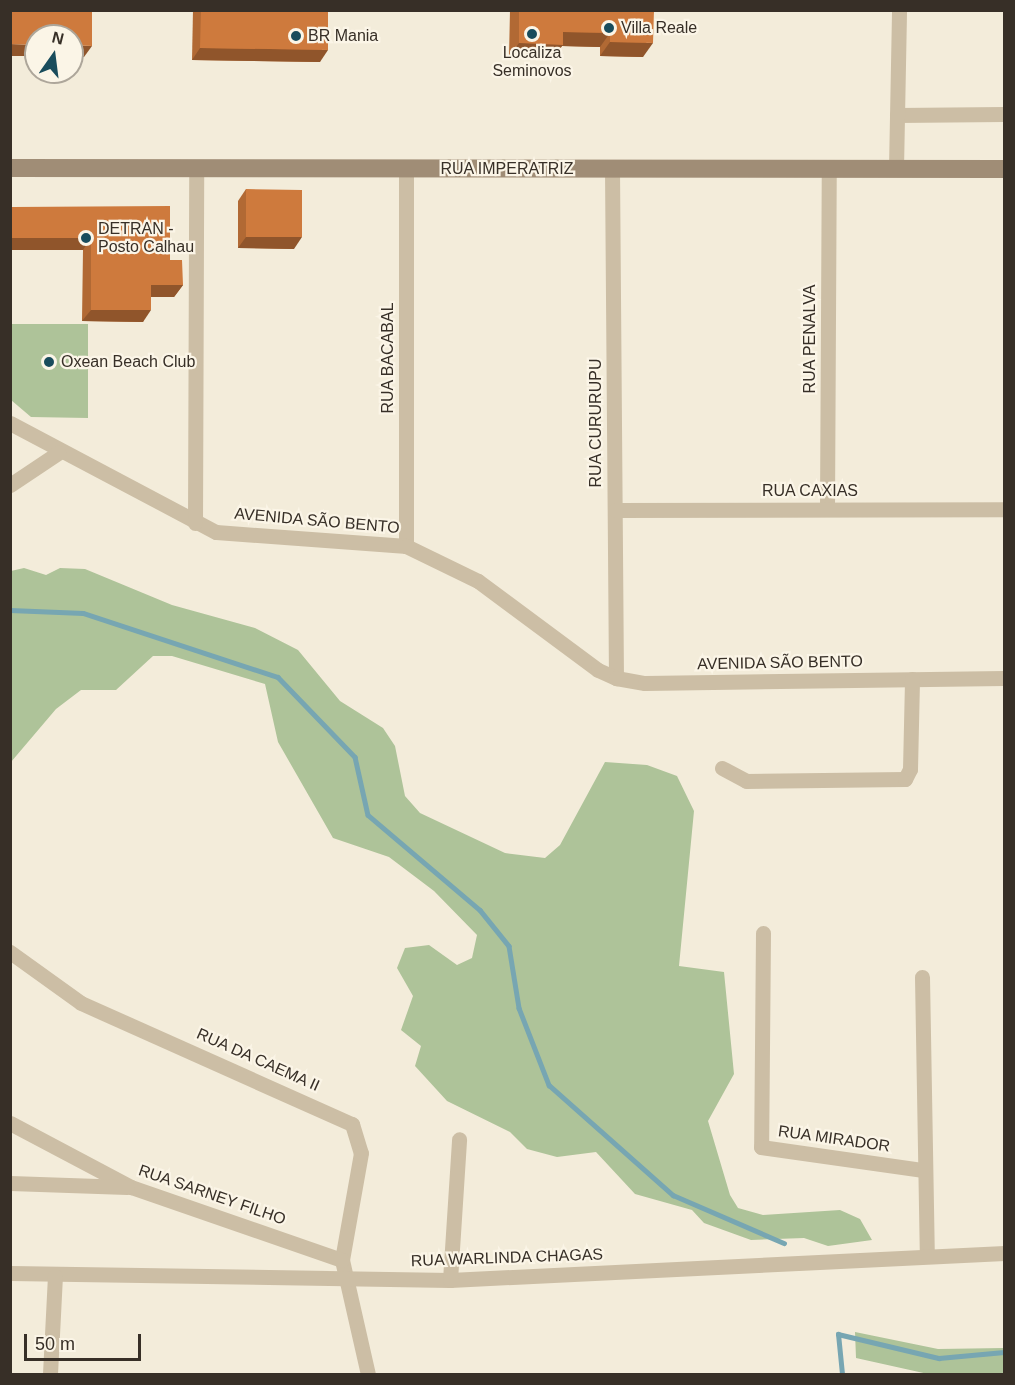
<!DOCTYPE html>
<meta charset="utf-8">
<style>
body{margin:0}
#map{position:relative;width:1015px;height:1385px;overflow:hidden;background:#f3ecda;font-family:Arial,sans-serif}
div>[style]{position:absolute}
.green>*{inset:0;background:#aec399}
.stream>*{height:4.5px;margin:-2.25px;padding:0 2.25px;transform-origin:2.25px;border-radius:2.25px;background:#77a6b2}
.street>*{height:15px;margin:-7.5px;padding:0 7.5px;transform-origin:7.5px;border-radius:7.5px;background:#ccbea5}
.secondary>*{height:18px;margin:-9px;padding:0 9px;transform-origin:9px;border-radius:9px;background:#a08d76}
.wall>*{inset:0;background:#b16934}
.shaded-wall>*{inset:0;background:#90552b}
.building>*{inset:0;background:#ce7a3d}
.dots>*{width:16px;height:16px;translate:-50% -50%;box-sizing:border-box;border:3px solid #fbf5e7;border-radius:50%}
span{translate:-50% -50%;white-space:nowrap;text-align:center;line-height:1.15;-webkit-text-stroke:4.5px #fbf5e7;paint-order:stroke}
.poi-label{font-size:16px;color:#372f27}
.left{translate:0 -50%;text-align:left}
.street-label{font-size:16px;color:#372f27}
.frame{position:absolute;inset:0;border:12px solid #372f27;pointer-events:none}
.north{position:absolute;left:24px;top:24px;width:60px;height:60px;box-sizing:border-box;background:#fbf5e7;border:2px solid #ada69a;border-radius:50%;rotate:14deg;font-size:16px;font-weight:700;line-height:24px;text-align:center;color:#372f27}
.north::after{content:'';display:block;margin:auto;width:21px;height:27px;background:#194c5c;clip-path:polygon(50% 0,100% 100%,50% 72%,0 100%)}
.scale{position:absolute;left:24px;top:1334px;width:117px;height:27px;box-sizing:border-box;border:3px solid #372f27;border-top:0;padding-left:8px;font-size:18px;line-height:21px;white-space:nowrap;color:#372f27;-webkit-text-stroke:4px #fbf5e7;paint-order:stroke}
</style>
<div id="map">
<div class="green">
<div style="clip-path:polygon(11px 324px,88px 324px,88px 418px,31px 417px,11px 400px)"></div>
<div style="clip-path:polygon(24px 568px,46px 575px,60px 568px,85px 569px,172px 605px,255px 628px,298px 650px,340px 701px,383px 728px,395px 746px,405px 796px,420px 813px,505px 853px,545px 858px,560px 845px,605px 762px,647px 765px,677px 776px,694px 811px,679px 966px,724px 972px,734px 1074px,708px 1121px,730px 1195px,738px 1208px,763px 1215px,840px 1210px,860px 1219px,872px 1240px,828px 1246px,804px 1238px,751px 1240px,704px 1223px,692px 1210px,635px 1194px,596px 1152px,557px 1157px,527px 1149px,510px 1132px,447px 1101px,415px 1066px,421px 1046px,401px 1030px,413px 996px,397px 968px,405px 948px,429px 945px,457px 965px,472px 958px,477px 935px,434px 891px,389px 857px,333px 838px,278px 742px,265px 684px,172px 656px,153px 656px,116px 690px,81px 690px,56px 709px,11px 762px,11px 571px)"></div>
<div style="clip-path:polygon(855px 1332px,938px 1349px,1004px 1348px,1004px 1374px,928px 1374px,856px 1358px)"></div>
</div>
<div class="stream">
<div style="left:10px;top:610px;width:73px;rotate:2.4deg"></div>
<div style="left:83px;top:613px;width:205px;rotate:18.2deg"></div>
<div style="left:278px;top:677px;width:111px;rotate:46.1deg"></div>
<div style="left:355px;top:757px;width:59px;rotate:77.4deg"></div>
<div style="left:368px;top:815px;width:147px;rotate:40.3deg"></div>
<div style="left:480px;top:910px;width:46px;rotate:51.1deg"></div>
<div style="left:509px;top:946px;width:63px;rotate:80.8deg"></div>
<div style="left:519px;top:1008px;width:83px;rotate:68.7deg"></div>
<div style="left:549px;top:1085px;width:166px;rotate:41.6deg"></div>
<div style="left:673px;top:1195px;width:121px;rotate:23.4deg"></div>
<div style="left:842px;top:1374px;width:40px;rotate:-95.7deg"></div>
<div style="left:838px;top:1334px;width:104px;rotate:13.4deg"></div>
<div style="left:939px;top:1358px;width:65px;rotate:-5.3deg"></div>
</div>
<div class="street">
<div style="left:897px;top:115px;width:107px;rotate:-0.5deg"></div>
<div style="left:406px;top:169px;width:377px;rotate:90deg"></div>
<div style="left:612px;top:169px;width:509px;rotate:89.55deg"></div>
<div style="left:896px;top:169px;width:159px;rotate:-88.9deg"></div>
<div style="left:10px;top:423px;width:233px;rotate:27.9deg"></div>
<div style="left:216px;top:532px;width:191px;rotate:4.2deg"></div>
<div style="left:406px;top:546px;width:80px;rotate:25.9deg"></div>
<div style="left:478px;top:581px;width:149px;rotate:36.6deg"></div>
<div style="left:598px;top:670px;width:20px;rotate:24deg"></div>
<div style="left:616px;top:678px;width:29px;rotate:10deg"></div>
<div style="left:645px;top:683px;width:359px;rotate:-0.8deg"></div>
<div style="left:10px;top:485px;width:58px;rotate:-33.7deg"></div>
<div style="left:827px;top:509px;width:340px;rotate:-89.7deg"></div>
<div style="left:615px;top:510px;width:389px;rotate:-0.1deg"></div>
<div style="left:195px;top:523px;width:354px;rotate:-89.8deg"></div>
<div style="left:722px;top:768px;width:27px;rotate:28deg"></div>
<div style="left:746px;top:781px;width:159px;rotate:-0.7deg"></div>
<div style="left:905px;top:779px;width:11px;rotate:-63deg"></div>
<div style="left:910px;top:769px;width:90px;rotate:-88.7deg"></div>
<div style="left:763px;top:933px;width:214px;rotate:90.5deg"></div>
<div style="left:761px;top:1147px;width:164px;rotate:8.1deg"></div>
<div style="left:10px;top:952px;width:87px;rotate:35.7deg"></div>
<div style="left:81px;top:1003px;width:297px;rotate:24.1deg"></div>
<div style="left:352px;top:1124px;width:30px;rotate:73deg"></div>
<div style="left:361px;top:1153px;width:109px;rotate:100.1deg"></div>
<div style="left:342px;top:1260px;width:117px;rotate:77.2deg"></div>
<div style="left:922px;top:977px;width:278px;rotate:89deg"></div>
<div style="left:10px;top:1123px;width:137px;rotate:27.9deg"></div>
<div style="left:131px;top:1187px;width:223px;rotate:19.1deg"></div>
<div style="left:10px;top:1183px;width:117px;rotate:2deg"></div>
<div style="left:10px;top:1273px;width:440px;rotate:0.9deg"></div>
<div style="left:450px;top:1280px;width:555px;rotate:-2.79deg"></div>
<div style="left:450px;top:1280px;width:141px;rotate:-86.3deg"></div>
<div style="left:50px;top:1374px;width:98px;rotate:-87.1deg"></div>
</div>
<div class="secondary">
<div style="left:10px;top:168px;width:994px;rotate:0.06deg"></div>
</div>
<div class="wall">
<div style="clip-path:polygon(193px 10px,328px 10px,320px 62px,192px 60px)"></div>
<div style="clip-path:polygon(510px 10px,654px 10px,643px 57px,600px 56px,600px 47px,562px 46px,553px 58px,509px 57px)"></div>
<div style="clip-path:polygon(246px 189px,294px 249px,238px 248px,238px 201px)"></div>
<div style="clip-path:polygon(12px 207px,170px 260px,183px 285px,174px 297px,151px 297px,143px 322px,82px 321px,83px 250px,10px 250px,10px 209px)"></div>
</div>
<div class="shaded-wall">
<div style="clip-path:polygon(563px 32px,610px 33px,600px 47px,562px 46px,553px 58px,509px 57px,519px 43px)"></div>
<div style="clip-path:polygon(610px 42px,653px 43px,643px 57px,600px 56px)"></div>
<div style="clip-path:polygon(10px 44px,36px 45px,36px 56px,10px 56px)"></div>
<div style="clip-path:polygon(72px 45px,92px 46px,84px 57px,72px 57px)"></div>
<div style="clip-path:polygon(200px 48px,328px 50px,320px 62px,192px 60px)"></div>
<div style="clip-path:polygon(246px 237px,302px 237px,294px 249px,238px 248px)"></div>
<div style="clip-path:polygon(12px 238px,91px 238px,83px 250px,10px 250px,10px 241px)"></div>
<div style="clip-path:polygon(151px 285px,183px 285px,174px 297px,142px 297px)"></div>
<div style="clip-path:polygon(91px 310px,151px 310px,143px 322px,82px 321px)"></div>
</div>
<div class="building">
<div style="clip-path:polygon(10px 10px,92px 10px,92px 46px,72px 45px,72px 36px,36px 36px,36px 45px,10px 44px)"></div>
<div style="clip-path:polygon(201px 10px,328px 10px,328px 50px,200px 48px)"></div>
<div style="clip-path:polygon(519px 10px,654px 10px,653px 43px,610px 42px,610px 33px,563px 32px,563px 45px,519px 43px)"></div>
<div style="clip-path:polygon(246px 189px,302px 190px,302px 237px,246px 237px)"></div>
<div style="clip-path:polygon(170px 206px,170px 260px,182px 260px,183px 285px,151px 285px,151px 310px,91px 310px,91px 238px,12px 238px,12px 207px)"></div>
</div>
<div class="dots">
<div style="left:609px;top:28px;background:#194c5c"></div>
<div style="left:532px;top:34px;background:#194c5c"></div>
<div style="left:296px;top:36px;background:#194c5c"></div>
<div style="left:86px;top:238px;background:#194c5c"></div>
<div style="left:49px;top:362px;background:#194c5c"></div>
</div>
<div class="poi-label">
<span class="left" style="left:621px;top:28px">Villa Reale</span>
<span class="left" style="left:308px;top:36px">BR Mania</span>
<span style="left:532px;top:62px">Localiza<br>Seminovos</span>
<span class="left" style="left:98px;top:238px">DETRAN -<br>Posto Calhau</span>
<span class="left" style="left:61px;top:362px">Oxean Beach Club</span>
</div>
<div class="street-label">
<span style="left:507px;top:169px">RUA IMPERATRIZ</span>
<span style="left:810px;top:339px;rotate:-90deg">RUA PENALVA</span>
<span style="left:388px;top:358px;rotate:-90deg">RUA BACABAL</span>
<span style="left:596px;top:423px;rotate:-90deg">RUA CURURUPU</span>
<span style="left:810px;top:491px">RUA CAXIAS</span>
<span style="left:317px;top:521px;rotate:5deg">AVENIDA SÃO BENTO</span>
<span style="left:780px;top:663px;rotate:-1deg">AVENIDA SÃO BENTO</span>
<span style="left:258px;top:1060px;rotate:24deg">RUA DA CAEMA II</span>
<span style="left:834px;top:1139px;rotate:8deg">RUA MIRADOR</span>
<span style="left:212px;top:1195px;rotate:19deg">RUA SARNEY FILHO</span>
<span style="left:507px;top:1258px;rotate:-2deg">RUA WARLINDA CHAGAS</span>
</div>
<div class="frame"></div>
<div class="north">N</div>
<div class="scale">50 m</div>
</div>
